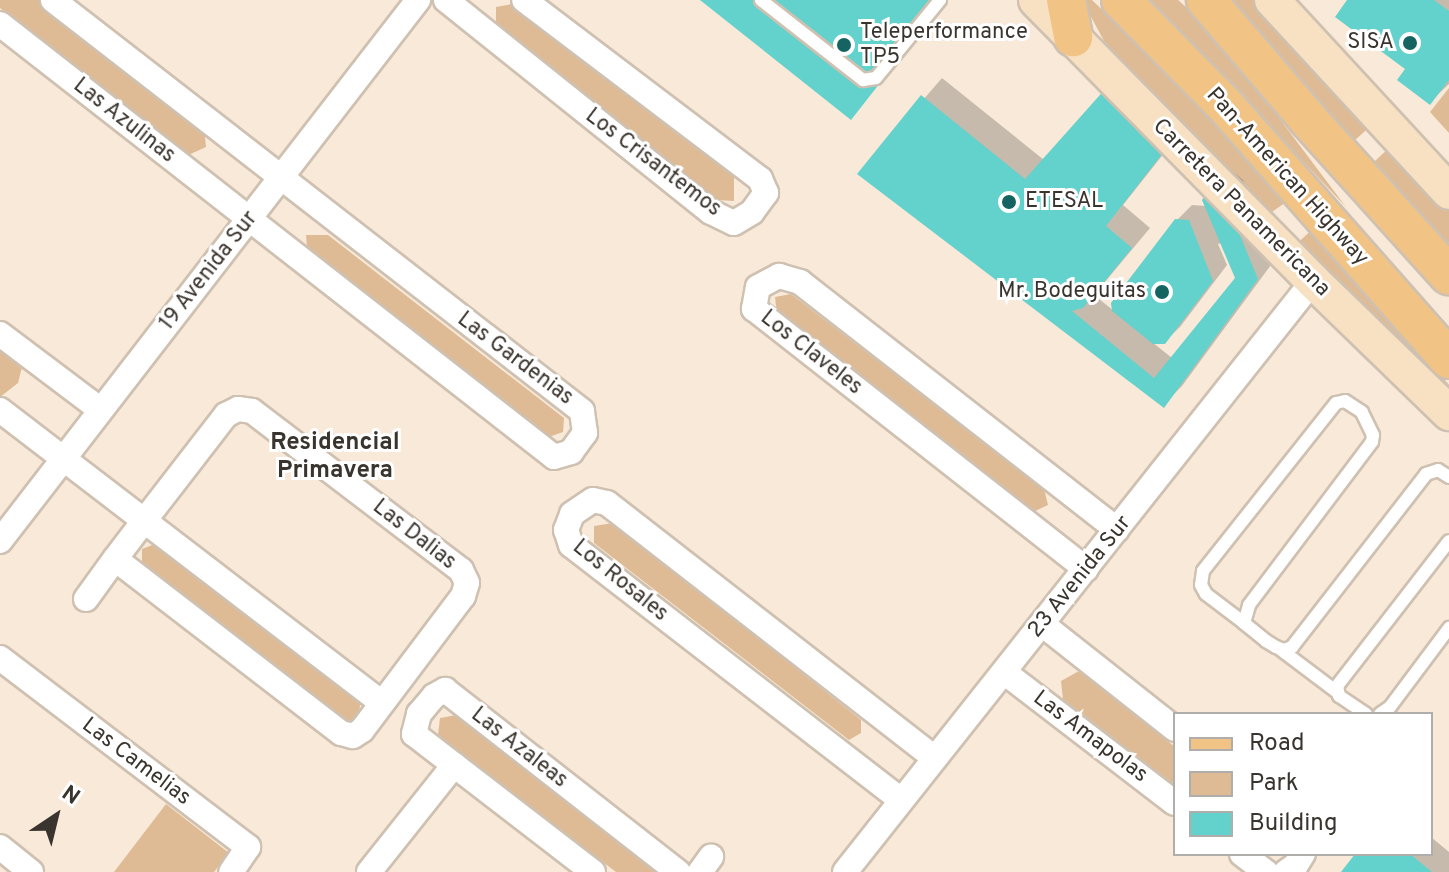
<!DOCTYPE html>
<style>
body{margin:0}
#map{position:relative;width:1449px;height:872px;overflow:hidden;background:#f8e9d9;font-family:Overpass,sans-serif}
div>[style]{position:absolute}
.green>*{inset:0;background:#debb94}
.shadow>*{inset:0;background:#0003}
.building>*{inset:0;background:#63d1cc}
.roads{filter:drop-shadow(2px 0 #cfc1b1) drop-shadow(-2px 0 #cfc1b1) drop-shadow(0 2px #cfc1b1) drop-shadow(0 -2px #cfc1b1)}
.lane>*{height:12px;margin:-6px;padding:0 6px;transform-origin:6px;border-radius:6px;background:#fff}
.street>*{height:24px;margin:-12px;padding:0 12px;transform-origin:12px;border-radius:12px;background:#fff}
.secondary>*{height:34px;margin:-17px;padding:0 17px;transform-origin:17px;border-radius:17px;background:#f8e1c2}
.primary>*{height:38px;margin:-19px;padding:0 19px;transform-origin:19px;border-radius:19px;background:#f1c485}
.dots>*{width:22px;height:22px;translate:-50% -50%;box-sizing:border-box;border:4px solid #fff;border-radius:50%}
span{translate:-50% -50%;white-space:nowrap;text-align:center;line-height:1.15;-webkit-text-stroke:6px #fff;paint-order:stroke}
.poi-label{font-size:22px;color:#3a342e}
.left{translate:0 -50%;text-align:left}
.right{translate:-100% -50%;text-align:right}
.street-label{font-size:22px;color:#3a342e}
.neighbourhood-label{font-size:24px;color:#3a342e;font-weight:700}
.legend{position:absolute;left:1173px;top:712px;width:260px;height:144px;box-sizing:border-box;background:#fff;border:2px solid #b0aeab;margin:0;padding:10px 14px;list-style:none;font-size:24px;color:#3a342e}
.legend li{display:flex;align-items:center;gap:16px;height:40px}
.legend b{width:40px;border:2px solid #b0aeab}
.north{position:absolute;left:16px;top:776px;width:80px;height:80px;-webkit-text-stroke:6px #fff;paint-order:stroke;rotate:35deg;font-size:22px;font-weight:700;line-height:32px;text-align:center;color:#3a342e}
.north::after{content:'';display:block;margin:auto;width:28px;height:36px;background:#3a342e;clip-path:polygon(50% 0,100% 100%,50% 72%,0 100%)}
</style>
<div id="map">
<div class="green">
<div style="clip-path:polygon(0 0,40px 0,204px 128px,206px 147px,186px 156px,0 8px)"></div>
<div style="clip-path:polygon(1082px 0,1092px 0,1221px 124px,1289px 200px,1262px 219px,1118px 67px)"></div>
<div style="clip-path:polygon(1144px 0,1178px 0,1215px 33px,1346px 207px,1238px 92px)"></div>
<div style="clip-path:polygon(1233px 0,1264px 0,1374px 123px,1354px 141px)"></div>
<div style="clip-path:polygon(512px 4px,734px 177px,734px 201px,717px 200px,496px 26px,496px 7px)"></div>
<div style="clip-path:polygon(1449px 88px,1449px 133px,1430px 112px)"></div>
<div style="clip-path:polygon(1392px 145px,1449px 207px,1449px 243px,1374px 162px)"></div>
<div style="clip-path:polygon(1316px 226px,1449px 385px,1449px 393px,1291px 249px)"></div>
<div style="clip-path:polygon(306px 235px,328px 235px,564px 418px,563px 432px,549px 437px,307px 248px)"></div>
<div style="clip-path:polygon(791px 294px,1044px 489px,1048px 505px,1033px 512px,777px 314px,775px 297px)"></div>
<div style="clip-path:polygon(0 345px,23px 363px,18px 383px,0 397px)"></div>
<div style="clip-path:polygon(613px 523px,861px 720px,861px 733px,849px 740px,594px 543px,594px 526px)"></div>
<div style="clip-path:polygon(155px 544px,356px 695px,360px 705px,359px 714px,352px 720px,344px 722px,142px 564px,142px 549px)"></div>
<div style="clip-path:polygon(1079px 671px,1175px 747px,1175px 785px,1063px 699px,1061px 681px)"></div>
<div style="clip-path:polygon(457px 715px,660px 872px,616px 872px,438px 735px,440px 718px)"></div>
<div style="clip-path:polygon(166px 804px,229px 853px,214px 872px,114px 872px)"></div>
</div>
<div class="shadow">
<div style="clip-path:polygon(705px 0,947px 0,851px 117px)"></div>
<div style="clip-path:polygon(1350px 0,1449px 0,1449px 84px,1430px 102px,1408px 69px)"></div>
<div style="clip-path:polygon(evenodd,942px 78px,1044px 160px,1184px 128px,1123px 205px,1150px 228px,1094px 295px,1114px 311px,1177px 220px,1192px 205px,1206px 206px,1212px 188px,1231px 170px,1243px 180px,1276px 258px,1182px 386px,1163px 405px,860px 173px,942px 78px,1222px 243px,1237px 278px,1172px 358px,1152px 342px,1164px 342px,1180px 327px,1227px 265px,1218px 244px,1222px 243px)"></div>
<div style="clip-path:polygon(1431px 837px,1449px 852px,1449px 872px,1344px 872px,1358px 854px,1431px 854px)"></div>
</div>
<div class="building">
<div style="clip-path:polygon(700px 0,945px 0,851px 120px)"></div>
<div style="clip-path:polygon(1347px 0,1434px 0,1449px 11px,1449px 80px,1430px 105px,1397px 80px,1405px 69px,1335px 17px)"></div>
<div style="clip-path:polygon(1107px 87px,1166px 149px,1106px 226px,1132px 248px,1083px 308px,1072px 311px,1154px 378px,1235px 278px,1202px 200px,1211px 187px,1225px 199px,1258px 279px,1164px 408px,857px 174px,921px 95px,1025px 179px)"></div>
<div style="clip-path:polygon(1175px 219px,1189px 220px,1213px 281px,1165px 344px,1153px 344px,1112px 311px,1111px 303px)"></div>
<div style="clip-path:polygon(1355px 854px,1410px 854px,1432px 872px,1341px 872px)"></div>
</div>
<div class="roads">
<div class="lane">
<div style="left:761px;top:0;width:130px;rotate:38.1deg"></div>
<div style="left:863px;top:80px;width:13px;rotate:-9deg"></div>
<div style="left:876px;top:78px;width:101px;rotate:-50.6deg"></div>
<div style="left:1244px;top:623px;width:19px;rotate:-74deg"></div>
<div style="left:1249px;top:605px;width:204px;rotate:-53deg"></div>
<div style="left:1372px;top:442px;width:7px;rotate:-82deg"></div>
<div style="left:1373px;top:435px;width:25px;rotate:-116deg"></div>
<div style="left:1362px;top:412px;width:20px;rotate:-147deg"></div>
<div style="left:1345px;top:401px;width:9px;rotate:167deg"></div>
<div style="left:1336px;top:403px;width:214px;rotate:128.4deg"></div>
<div style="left:1203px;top:571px;width:14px;rotate:98deg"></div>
<div style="left:1201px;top:585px;width:10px;rotate:61deg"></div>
<div style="left:1206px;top:594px;width:48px;rotate:37.3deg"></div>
<div style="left:1244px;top:623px;width:28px;rotate:39deg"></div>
<div style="left:1266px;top:641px;width:12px;rotate:31deg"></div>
<div style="left:1276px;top:647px;width:9px;rotate:21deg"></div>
<div style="left:1284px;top:650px;width:9px;rotate:-21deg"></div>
<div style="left:1292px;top:647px;width:219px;rotate:-52.2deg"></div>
<div style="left:1426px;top:474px;width:13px;rotate:-18deg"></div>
<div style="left:1438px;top:470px;width:13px;rotate:32deg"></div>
<div style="left:1280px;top:649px;width:71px;rotate:37deg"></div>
<div style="left:1366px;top:714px;width:32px;rotate:-146deg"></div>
<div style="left:1339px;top:696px;width:10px;rotate:-101deg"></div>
<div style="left:1337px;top:686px;width:183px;rotate:-52.3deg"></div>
<div style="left:1380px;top:714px;width:12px;rotate:-35deg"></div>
<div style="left:1390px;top:707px;width:99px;rotate:-53.2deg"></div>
</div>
<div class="street">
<div style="left:446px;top:0;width:339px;rotate:38.7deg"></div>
<div style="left:711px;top:212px;width:25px;rotate:26deg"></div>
<div style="left:734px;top:223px;width:21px;rotate:-31deg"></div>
<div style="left:752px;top:212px;width:24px;rotate:-54deg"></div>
<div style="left:766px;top:193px;width:15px;rotate:-113deg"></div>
<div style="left:760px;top:179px;width:296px;rotate:-142.8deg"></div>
<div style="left:0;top:24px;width:703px;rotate:38.01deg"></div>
<div style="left:554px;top:457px;width:18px;rotate:-16deg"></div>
<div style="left:571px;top:452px;width:24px;rotate:-54deg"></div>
<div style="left:585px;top:433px;width:22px;rotate:-98deg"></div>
<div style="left:582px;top:411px;width:670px;rotate:-142.16deg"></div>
<div style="left:0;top:334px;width:126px;rotate:37deg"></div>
<div style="left:0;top:410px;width:481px;rotate:37.5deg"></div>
<div style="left:0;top:541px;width:684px;rotate:-52.31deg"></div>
<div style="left:1086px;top:569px;width:422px;rotate:-141.9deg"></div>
<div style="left:754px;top:309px;width:22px;rotate:-80deg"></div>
<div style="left:758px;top:287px;width:24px;rotate:-28deg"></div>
<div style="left:779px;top:276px;width:22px;rotate:16deg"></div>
<div style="left:800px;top:282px;width:402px;rotate:38deg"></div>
<div style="left:86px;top:599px;width:49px;rotate:-54.1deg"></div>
<div style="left:115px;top:559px;width:48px;rotate:-52.7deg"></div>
<div style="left:144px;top:521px;width:134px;rotate:-52.3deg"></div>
<div style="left:226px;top:415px;width:13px;rotate:-27deg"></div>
<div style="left:238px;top:409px;width:14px;rotate:8deg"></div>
<div style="left:252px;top:411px;width:263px;rotate:37.3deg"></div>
<div style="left:461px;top:570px;width:14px;rotate:65deg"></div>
<div style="left:467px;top:583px;width:14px;rotate:107deg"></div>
<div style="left:463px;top:596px;width:168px;rotate:127deg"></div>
<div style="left:362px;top:730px;width:11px;rotate:146deg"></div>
<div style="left:353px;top:736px;width:12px;rotate:-166deg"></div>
<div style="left:341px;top:733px;width:285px;rotate:-142.4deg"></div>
<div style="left:1042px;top:624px;width:169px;rotate:38.3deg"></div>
<div style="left:0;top:658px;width:312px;rotate:37.3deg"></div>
<div style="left:248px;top:847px;width:30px;rotate:124deg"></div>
<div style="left:1004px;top:672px;width:215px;rotate:37.5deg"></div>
<div style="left:901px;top:800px;width:417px;rotate:-142.3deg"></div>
<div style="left:571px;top:545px;width:16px;rotate:-108deg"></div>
<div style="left:566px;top:530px;width:17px;rotate:-69deg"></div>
<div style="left:572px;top:514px;width:25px;rotate:-34deg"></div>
<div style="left:593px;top:500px;width:14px;rotate:12deg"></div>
<div style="left:607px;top:503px;width:415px;rotate:37.9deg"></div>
<div style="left:0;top:847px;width:40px;rotate:39deg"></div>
<div style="left:1242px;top:854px;width:30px;rotate:37deg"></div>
<div style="left:369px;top:872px;width:137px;rotate:-51.5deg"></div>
<div style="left:593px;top:872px;width:226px;rotate:-142.4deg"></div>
<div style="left:414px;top:734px;width:21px;rotate:-76deg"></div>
<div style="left:419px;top:714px;width:23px;rotate:-50deg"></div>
<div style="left:434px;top:696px;width:13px;rotate:-29deg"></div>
<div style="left:445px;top:690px;width:296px;rotate:38deg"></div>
<div style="left:700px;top:872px;width:19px;rotate:-54deg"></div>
<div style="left:845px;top:872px;width:754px;rotate:-51.63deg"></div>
<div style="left:1286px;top:872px;width:12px;rotate:-35deg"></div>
<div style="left:1296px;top:865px;width:13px;rotate:-58deg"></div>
</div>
<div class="secondary">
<div style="left:1036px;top:0;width:395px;rotate:45.4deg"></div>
<div style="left:1313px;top:281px;width:190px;rotate:44.1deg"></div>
<div style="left:1272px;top:0;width:261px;rotate:47.3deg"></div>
</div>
<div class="primary">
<div style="left:1066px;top:0;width:38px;rotate:79deg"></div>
<div style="left:1121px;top:0;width:146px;rotate:45.3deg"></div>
<div style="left:1224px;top:104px;width:340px;rotate:48.6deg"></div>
<div style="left:1206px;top:0;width:155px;rotate:49.4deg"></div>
<div style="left:1307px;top:118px;width:212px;rotate:47.9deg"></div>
</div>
</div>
<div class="dots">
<div style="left:1410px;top:43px;background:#166461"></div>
<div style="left:844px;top:45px;background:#166461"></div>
<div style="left:1009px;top:202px;background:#166461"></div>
<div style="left:1162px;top:292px;background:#166461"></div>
</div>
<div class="poi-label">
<span class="left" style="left:860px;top:45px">Teleperformance<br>TP5</span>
<span class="right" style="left:1394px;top:43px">SISA</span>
<span class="left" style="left:1025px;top:202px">ETESAL</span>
<span class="right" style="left:1146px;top:292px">Mr. Bodeguitas</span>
</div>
<div class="street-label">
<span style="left:124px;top:121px;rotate:38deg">Las Azulinas</span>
<span style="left:653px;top:163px;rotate:37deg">Los Crisantemos</span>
<span style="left:1287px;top:177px;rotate:48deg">Pan-American Highway</span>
<span style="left:1241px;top:208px;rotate:45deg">Carretera Panamericana</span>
<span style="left:209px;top:271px;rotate:-52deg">19 Avenida Sur</span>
<span style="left:811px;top:353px;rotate:38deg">Los Claveles</span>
<span style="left:515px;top:359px;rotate:37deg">Las Gardenias</span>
<span style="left:414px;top:535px;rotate:38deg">Las Dalias</span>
<span style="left:1080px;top:577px;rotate:-51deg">23 Avenida Sur</span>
<span style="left:620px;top:581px;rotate:39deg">Los Rosales</span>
<span style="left:1090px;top:737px;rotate:37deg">Las Amapolas</span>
<span style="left:519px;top:748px;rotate:38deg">Las Azaleas</span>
<span style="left:136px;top:762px;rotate:37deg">Las Camelias</span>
</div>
<div class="neighbourhood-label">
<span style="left:335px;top:458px">Residencial<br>Primavera</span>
</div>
<ul class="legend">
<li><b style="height:10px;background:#f1c485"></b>Road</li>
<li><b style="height:22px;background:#debb94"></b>Park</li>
<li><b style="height:22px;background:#63d1cc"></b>Building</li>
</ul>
<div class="north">N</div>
</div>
